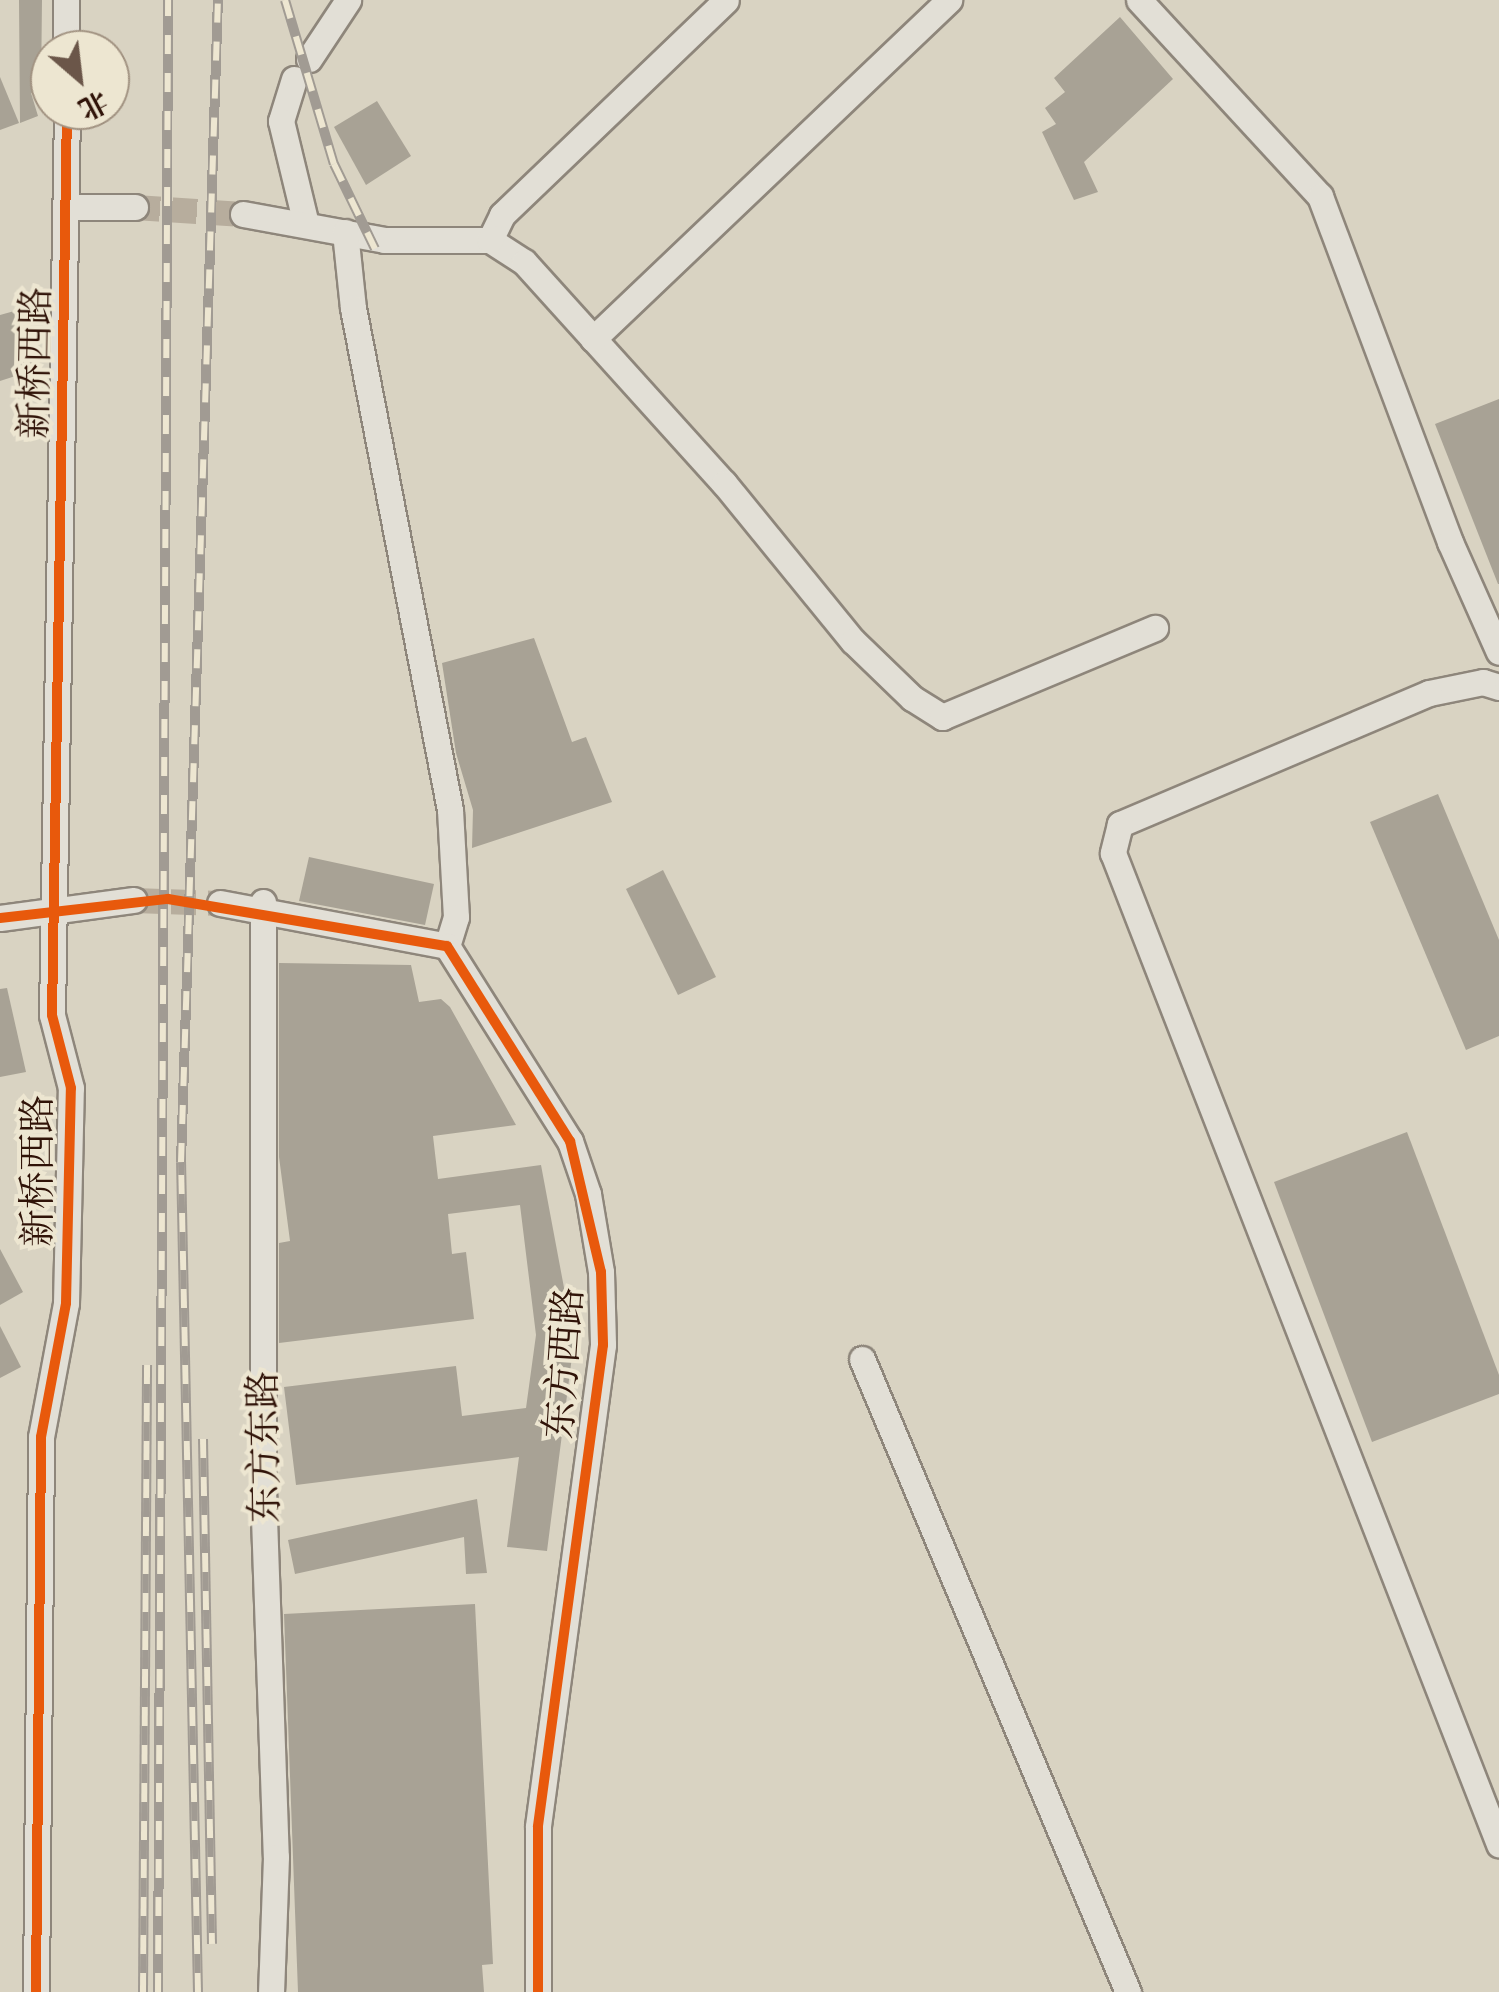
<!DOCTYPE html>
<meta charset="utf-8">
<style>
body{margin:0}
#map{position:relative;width:1499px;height:1992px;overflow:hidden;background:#d9d3c2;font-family:"IM FELL Great Primer","Noto Serif SC",serif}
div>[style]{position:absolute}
.building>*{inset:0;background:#a8a295}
.minor-tunnel>*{height:25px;margin-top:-12.5px;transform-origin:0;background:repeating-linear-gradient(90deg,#b7ad9d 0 25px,transparent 0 37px)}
.roads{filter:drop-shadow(2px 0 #8e867b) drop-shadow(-2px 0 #8e867b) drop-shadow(0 2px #8e867b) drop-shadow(0 -2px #8e867b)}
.minor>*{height:25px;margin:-12.5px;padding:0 12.5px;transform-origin:12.5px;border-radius:12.5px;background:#e2dfd6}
.rail>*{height:10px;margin-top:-5px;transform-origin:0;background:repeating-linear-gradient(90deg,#ede6d1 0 19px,#a19b93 0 38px);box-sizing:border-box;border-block:2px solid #a19b93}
.cycleway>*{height:10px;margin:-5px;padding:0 5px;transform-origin:5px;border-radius:5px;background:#e8590c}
span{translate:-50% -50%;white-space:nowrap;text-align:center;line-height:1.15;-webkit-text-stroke:8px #ede6d1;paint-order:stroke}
.street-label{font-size:38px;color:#301308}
.north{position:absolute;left:30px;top:30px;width:100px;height:100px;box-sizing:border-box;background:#ede6d1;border:2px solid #a19281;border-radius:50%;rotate:152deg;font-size:28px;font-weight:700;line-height:40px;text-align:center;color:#301308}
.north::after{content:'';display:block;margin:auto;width:35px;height:45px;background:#6b5649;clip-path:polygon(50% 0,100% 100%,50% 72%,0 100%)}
</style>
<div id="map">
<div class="building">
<div style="clip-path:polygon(19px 0,42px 0,41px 90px,31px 93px,38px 116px,20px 123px)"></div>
<div style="clip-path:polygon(1120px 17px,1173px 79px,1084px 162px,1098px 192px,1074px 200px,1042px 132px,1056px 124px,1045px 108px,1065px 92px,1054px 78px)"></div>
<div style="clip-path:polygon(0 77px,19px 123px,0 130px)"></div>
<div style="clip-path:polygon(377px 101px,411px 156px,366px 185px,334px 127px)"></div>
<div style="clip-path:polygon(18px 310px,37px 369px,0 381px,0 315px)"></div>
<div style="clip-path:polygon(1499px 399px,1499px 584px,1498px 584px,1435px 424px)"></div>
<div style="clip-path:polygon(534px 638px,572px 742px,586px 737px,612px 802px,472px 848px,473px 810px,456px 753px,442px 663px)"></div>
<div style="clip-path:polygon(1438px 794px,1499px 940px,1499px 1036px,1466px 1050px,1370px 822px)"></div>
<div style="clip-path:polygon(309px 857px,434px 884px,425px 925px,299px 901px)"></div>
<div style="clip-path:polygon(663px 870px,716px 977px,678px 995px,626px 889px)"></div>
<div style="clip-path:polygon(279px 963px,411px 965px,419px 1002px,441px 999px,450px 1007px,516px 1125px,433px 1136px,438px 1179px,541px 1165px,574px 1341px,547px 1551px,507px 1547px,519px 1457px,296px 1485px,284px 1387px,456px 1366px,462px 1416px,526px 1408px,536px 1335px,520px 1205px,448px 1214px,452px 1254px,466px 1252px,474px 1319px,279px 1343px,279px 1243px,290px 1241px,279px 1157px)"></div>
<div style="clip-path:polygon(7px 988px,26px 1072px,0 1077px,0 989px)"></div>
<div style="clip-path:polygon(1407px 1132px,1499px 1375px,1499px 1394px,1372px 1442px,1274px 1182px)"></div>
<div style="clip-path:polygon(0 1249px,23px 1292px,0 1305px)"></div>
<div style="clip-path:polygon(0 1326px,21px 1367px,0 1378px)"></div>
<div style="clip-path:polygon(477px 1499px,487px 1573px,466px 1574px,464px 1537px,295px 1574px,288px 1540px)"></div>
<div style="clip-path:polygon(475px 1604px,493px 1964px,482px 1965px,484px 1992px,298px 1992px,284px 1614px)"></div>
</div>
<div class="minor-tunnel">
<div style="left:135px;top:207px;width:108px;rotate:3.7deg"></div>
<div style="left:134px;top:900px;width:86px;rotate:2deg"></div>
</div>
<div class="roads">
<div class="minor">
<div style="left:66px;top:0;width:50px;rotate:90deg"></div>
<div style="left:1139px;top:0;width:267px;rotate:47.3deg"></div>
<div style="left:1320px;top:196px;width:370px;rotate:69.4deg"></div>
<div style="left:1450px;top:542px;width:120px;rotate:66deg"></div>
<div style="left:309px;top:59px;width:71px;rotate:-56.5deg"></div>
<div style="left:294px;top:79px;width:44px;rotate:107.2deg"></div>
<div style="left:281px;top:121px;width:106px;rotate:76.4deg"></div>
<div style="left:67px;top:207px;width:68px"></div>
<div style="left:243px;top:214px;width:143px;rotate:10.4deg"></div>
<div style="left:384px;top:240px;width:106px"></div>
<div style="left:490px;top:240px;width:40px;rotate:32.9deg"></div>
<div style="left:524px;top:262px;width:298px;rotate:47.9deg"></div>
<div style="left:724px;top:483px;width:204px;rotate:50.8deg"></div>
<div style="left:853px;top:641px;width:82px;rotate:44deg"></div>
<div style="left:912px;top:698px;width:36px;rotate:32deg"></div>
<div style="left:942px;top:717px;width:231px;rotate:-22.7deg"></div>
<div style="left:345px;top:232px;width:76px;rotate:84deg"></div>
<div style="left:353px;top:308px;width:511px;rotate:79.06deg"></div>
<div style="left:450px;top:810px;width:107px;rotate:86.8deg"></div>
<div style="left:456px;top:917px;width:30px;rotate:107deg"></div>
<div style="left:490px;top:240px;width:28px;rotate:-64deg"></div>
<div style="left:502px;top:215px;width:310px;rotate:-43.8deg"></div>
<div style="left:593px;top:339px;width:492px;rotate:-43.6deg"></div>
<div style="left:1499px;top:687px;width:17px;rotate:-163deg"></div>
<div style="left:1483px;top:682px;width:55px;rotate:168.5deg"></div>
<div style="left:1429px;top:693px;width:336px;rotate:157deg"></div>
<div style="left:1120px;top:824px;width:30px;rotate:104deg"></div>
<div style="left:1113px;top:853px;width:1064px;rotate:68.72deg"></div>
<div style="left:263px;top:902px;width:587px;rotate:90deg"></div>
<div style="left:263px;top:1489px;width:368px;rotate:88deg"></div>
<div style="left:276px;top:1857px;width:135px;rotate:92.1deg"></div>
<div style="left:220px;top:903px;width:231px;rotate:10.7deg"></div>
<div style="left:447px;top:946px;width:231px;rotate:57.8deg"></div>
<div style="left:570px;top:1141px;width:56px;rotate:71.2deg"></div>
<div style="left:588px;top:1194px;width:79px;rotate:80.5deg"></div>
<div style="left:601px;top:1272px;width:73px;rotate:88.4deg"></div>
<div style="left:603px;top:1345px;width:486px;rotate:97.7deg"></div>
<div style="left:538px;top:1827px;width:165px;rotate:90deg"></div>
<div style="left:0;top:918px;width:135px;rotate:-7.7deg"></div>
<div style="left:862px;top:1359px;width:687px;rotate:67.21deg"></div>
<div style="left:36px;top:1992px;width:555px;rotate:-89.48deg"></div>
<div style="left:41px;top:1437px;width:136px;rotate:-79.4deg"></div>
<div style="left:66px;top:1303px;width:215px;rotate:-88.7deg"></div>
<div style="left:71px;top:1088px;width:75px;rotate:-104.6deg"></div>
<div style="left:52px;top:1015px;width:905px;rotate:-89.05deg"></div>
</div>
</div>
<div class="rail">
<div style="left:285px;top:0;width:171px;rotate:73.4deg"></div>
<div style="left:334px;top:164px;width:94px;rotate:64.2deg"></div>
<div style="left:203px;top:1439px;width:505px;rotate:88.98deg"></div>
<div style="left:143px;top:1992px;width:627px;rotate:-89.63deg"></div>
<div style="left:158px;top:1992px;width:1992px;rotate:-89.71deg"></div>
<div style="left:198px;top:1992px;width:830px;rotate:-91.17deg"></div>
<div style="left:181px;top:1162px;width:1163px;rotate:-88.18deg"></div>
</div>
<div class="cycleway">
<div style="left:0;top:918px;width:169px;rotate:-6.5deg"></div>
<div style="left:168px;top:899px;width:283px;rotate:9.6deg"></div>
<div style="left:447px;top:946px;width:231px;rotate:57.8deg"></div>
<div style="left:570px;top:1141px;width:135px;rotate:76.7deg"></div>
<div style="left:601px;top:1272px;width:73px;rotate:88.4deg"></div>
<div style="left:603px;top:1345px;width:486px;rotate:97.7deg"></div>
<div style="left:538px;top:1827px;width:165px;rotate:90deg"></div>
<div style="left:36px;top:1992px;width:555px;rotate:-89.48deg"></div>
<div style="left:41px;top:1437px;width:136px;rotate:-79.4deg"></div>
<div style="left:66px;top:1303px;width:215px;rotate:-88.7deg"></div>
<div style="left:71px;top:1088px;width:75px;rotate:-104.6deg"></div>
<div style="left:52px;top:1015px;width:905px;rotate:-89.05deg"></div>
</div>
<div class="street-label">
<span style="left:35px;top:363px;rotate:-89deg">新桥西路</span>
<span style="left:38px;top:1171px;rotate:-90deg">新桥西路</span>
<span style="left:564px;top:1363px;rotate:-86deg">东方西路</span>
<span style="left:264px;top:1447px;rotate:-91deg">东方东路</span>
</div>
<div class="north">北</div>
</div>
